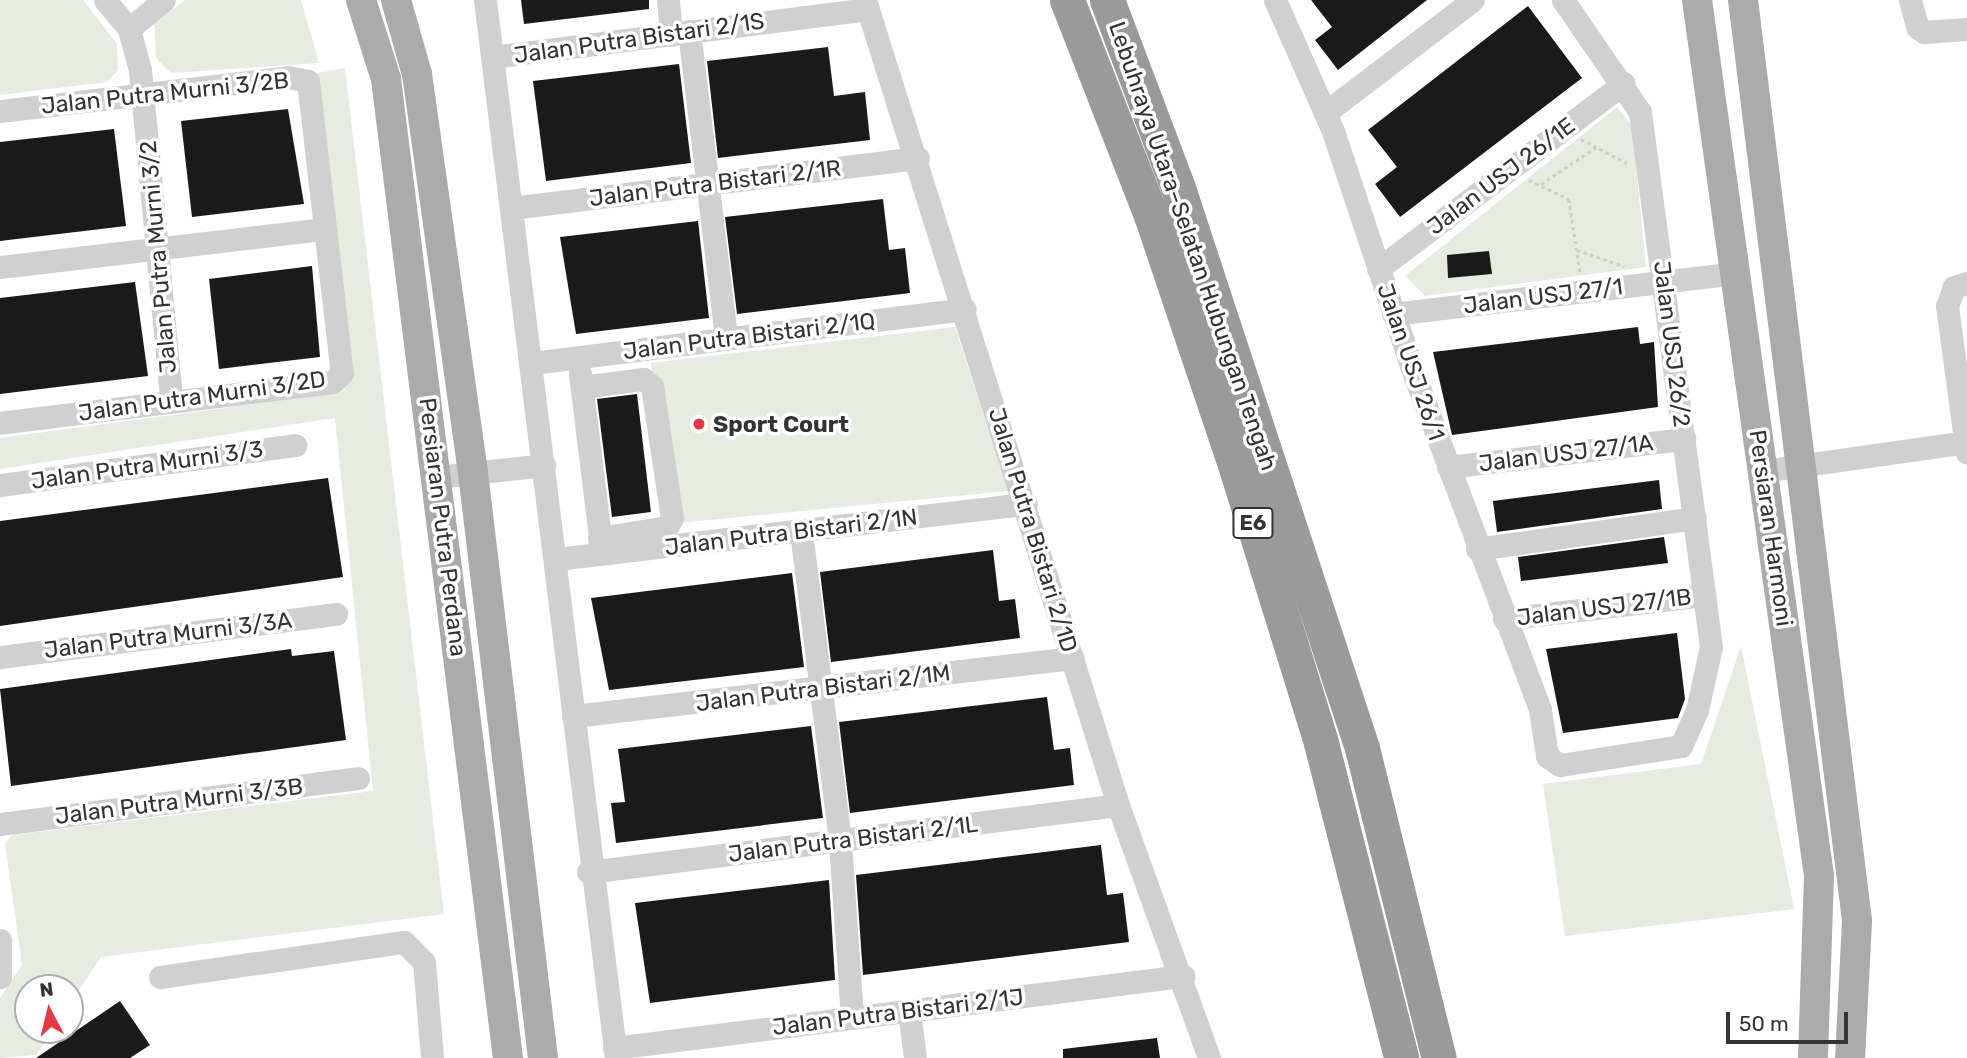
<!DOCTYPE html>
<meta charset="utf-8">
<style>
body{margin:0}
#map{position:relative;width:1967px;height:1058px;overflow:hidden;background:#fff;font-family:Rubik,sans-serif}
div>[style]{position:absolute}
.green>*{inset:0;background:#e6ecdf}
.building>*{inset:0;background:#1a1a1a}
.path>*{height:2.5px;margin-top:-1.25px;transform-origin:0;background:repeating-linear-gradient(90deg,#cdcdcd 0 3.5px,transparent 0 7px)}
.minor>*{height:23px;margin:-11.5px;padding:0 11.5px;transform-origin:11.5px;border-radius:11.5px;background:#d0d0d0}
.major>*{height:30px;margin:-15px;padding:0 15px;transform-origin:15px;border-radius:15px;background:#ababab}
.highway>*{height:35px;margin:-17.5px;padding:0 17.5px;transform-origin:17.5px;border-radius:17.5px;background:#9a9a9a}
.dots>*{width:19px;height:19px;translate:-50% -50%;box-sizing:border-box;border:4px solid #fff;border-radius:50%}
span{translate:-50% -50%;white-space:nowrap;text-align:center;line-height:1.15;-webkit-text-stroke:7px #fff;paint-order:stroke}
.shield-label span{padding:2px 5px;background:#fff;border:2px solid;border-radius:5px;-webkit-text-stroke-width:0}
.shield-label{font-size:21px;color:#333;font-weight:700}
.street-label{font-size:23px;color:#333}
.poi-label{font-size:23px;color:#333;font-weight:700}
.left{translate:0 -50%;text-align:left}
.north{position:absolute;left:14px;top:974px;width:70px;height:70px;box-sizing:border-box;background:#fff;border:2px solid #adadad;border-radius:50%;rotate:353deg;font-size:19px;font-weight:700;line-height:28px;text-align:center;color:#333}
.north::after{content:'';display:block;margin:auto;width:24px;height:32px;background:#e63946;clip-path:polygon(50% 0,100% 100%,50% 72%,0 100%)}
.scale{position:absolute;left:1726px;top:1012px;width:122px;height:32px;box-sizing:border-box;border:4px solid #333;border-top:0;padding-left:9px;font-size:21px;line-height:24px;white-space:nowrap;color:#333;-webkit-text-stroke:5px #fff;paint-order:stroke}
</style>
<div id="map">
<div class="green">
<div style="clip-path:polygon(0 0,83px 0,117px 44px,118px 70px,107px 82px,0 95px)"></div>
<div style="clip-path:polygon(185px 0,301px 0,319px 63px,171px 73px,156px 58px,154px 24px)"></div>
<div style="clip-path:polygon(345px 68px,444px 914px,101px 957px,70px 1004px,70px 988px,28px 988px,28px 1030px,53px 1030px,36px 1055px,0 1058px,0 998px,22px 965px,5px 844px,12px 835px,373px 791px,335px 418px,0 469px,0 438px,343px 392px,352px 375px,317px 73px)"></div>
<div style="clip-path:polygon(1617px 107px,1632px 126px,1646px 267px,1425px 296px,1405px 276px)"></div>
<div style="clip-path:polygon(955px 327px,1008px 491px,668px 524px,651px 363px)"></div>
<div style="clip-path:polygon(1741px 646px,1794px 909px,1565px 936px,1543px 784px,1701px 764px)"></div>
</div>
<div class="building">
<div style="clip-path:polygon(521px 0,649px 0,649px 9px,524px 24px)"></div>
<div style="clip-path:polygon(1311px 0,1427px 0,1338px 70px,1315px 40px,1332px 27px)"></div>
<div style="clip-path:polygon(1528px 6px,1582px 78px,1400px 217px,1375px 184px,1397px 167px,1368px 130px)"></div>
<div style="clip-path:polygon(828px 47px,834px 96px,865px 92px,870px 140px,718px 158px,707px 61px)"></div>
<div style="clip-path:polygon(679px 64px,691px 163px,546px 181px,533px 81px)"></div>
<div style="clip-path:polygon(288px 109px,304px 204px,192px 217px,181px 121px)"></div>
<div style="clip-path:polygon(114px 129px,126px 226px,0 241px,0 142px)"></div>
<div style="clip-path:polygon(883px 199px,889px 250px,905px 248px,910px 293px,737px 314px,725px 217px)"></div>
<div style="clip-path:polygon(698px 221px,709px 318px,576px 334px,560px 237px)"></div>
<div style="clip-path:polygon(1489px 251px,1492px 274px,1448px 278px,1447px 255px)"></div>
<div style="clip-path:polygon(312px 266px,320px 357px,219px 369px,209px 279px)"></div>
<div style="clip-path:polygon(135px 282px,148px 376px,0 394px,0 298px)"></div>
<div style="clip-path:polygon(1638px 327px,1640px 344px,1654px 342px,1658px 407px,1452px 435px,1433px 352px)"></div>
<div style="clip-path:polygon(637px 394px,651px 512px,612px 517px,597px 399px)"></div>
<div style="clip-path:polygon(328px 478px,343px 577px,0 626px,0 521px)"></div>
<div style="clip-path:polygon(1659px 480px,1662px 509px,1497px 532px,1493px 501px)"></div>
<div style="clip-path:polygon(1664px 537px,1668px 563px,1521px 581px,1518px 557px)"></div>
<div style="clip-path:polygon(993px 550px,999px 601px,1015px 599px,1020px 638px,831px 662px,820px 572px)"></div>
<div style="clip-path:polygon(792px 573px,804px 667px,609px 690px,591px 598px)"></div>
<div style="clip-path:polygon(1677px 633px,1685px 699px,1678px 718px,1563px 733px,1546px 649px)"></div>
<div style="clip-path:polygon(291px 649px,292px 656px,334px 651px,346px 740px,11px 786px,0 689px)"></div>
<div style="clip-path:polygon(1047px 697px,1054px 750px,1070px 748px,1074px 785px,850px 813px,839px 722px)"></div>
<div style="clip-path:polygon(811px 726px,823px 818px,616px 843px,611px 803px,625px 802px,618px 749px)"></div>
<div style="clip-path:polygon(1101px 845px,1107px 895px,1123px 893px,1129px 942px,863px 975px,856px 875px)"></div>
<div style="clip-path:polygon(829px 880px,835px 980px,650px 1003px,635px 903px)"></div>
<div style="clip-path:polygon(120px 1001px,150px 1045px,130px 1058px,36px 1058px)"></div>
<div style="clip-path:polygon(1157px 1038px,1160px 1058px,1063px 1058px,1063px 1049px)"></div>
</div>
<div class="path">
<div style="left:1581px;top:139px;width:52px;rotate:27.6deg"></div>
<div style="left:1529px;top:180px;width:44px;rotate:25.4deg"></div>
<div style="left:1569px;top:199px;width:74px;rotate:81.4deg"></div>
<div style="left:1541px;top:184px;width:70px;rotate:-33.9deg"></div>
<div style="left:1577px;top:250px;width:50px;rotate:18.8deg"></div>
</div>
<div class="minor">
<div style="left:105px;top:0;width:38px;rotate:50deg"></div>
<div style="left:129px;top:29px;width:42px;rotate:75deg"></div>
<div style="left:140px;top:70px;width:329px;rotate:84.6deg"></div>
<div style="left:485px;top:0;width:1066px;rotate:82.94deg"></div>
<div style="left:668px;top:0;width:35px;rotate:85deg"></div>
<div style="left:865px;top:0;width:844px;rotate:72.55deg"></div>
<div style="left:1118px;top:805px;width:269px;rotate:70.2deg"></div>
<div style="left:1275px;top:0;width:143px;rotate:66.1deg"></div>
<div style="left:1333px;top:131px;width:248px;rotate:71.6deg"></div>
<div style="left:1411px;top:366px;width:367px;rotate:69.4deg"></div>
<div style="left:1540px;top:710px;width:47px;rotate:81.3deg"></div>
<div style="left:1547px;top:756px;width:16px;rotate:35deg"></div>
<div style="left:1560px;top:765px;width:122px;rotate:-8.9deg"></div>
<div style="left:1681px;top:746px;width:39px;rotate:-66deg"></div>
<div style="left:1697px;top:710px;width:65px;rotate:-77.5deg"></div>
<div style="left:1711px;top:647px;width:540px;rotate:-97.56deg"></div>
<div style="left:1640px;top:112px;width:136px;rotate:-124.5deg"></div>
<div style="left:1910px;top:0;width:28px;rotate:75deg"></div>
<div style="left:1917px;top:27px;width:9px;rotate:36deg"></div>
<div style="left:1924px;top:32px;width:43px;rotate:-4deg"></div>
<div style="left:129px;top:29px;width:45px;rotate:-39.6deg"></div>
<div style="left:689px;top:31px;width:310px;rotate:83.1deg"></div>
<div style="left:493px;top:57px;width:378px;rotate:-7.3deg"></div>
<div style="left:0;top:111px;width:290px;rotate:-6.7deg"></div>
<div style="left:288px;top:77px;width:20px;rotate:11deg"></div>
<div style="left:308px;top:81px;width:294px;rotate:83.4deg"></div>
<div style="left:342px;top:373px;width:13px;rotate:135deg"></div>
<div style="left:333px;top:382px;width:336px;rotate:173deg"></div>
<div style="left:1325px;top:113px;width:186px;rotate:-37.4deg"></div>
<div style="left:511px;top:208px;width:410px;rotate:-7deg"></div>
<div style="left:0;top:267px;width:327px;rotate:-6.7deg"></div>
<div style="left:1378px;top:269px;width:308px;rotate:-37.1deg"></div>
<div style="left:1967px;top:283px;width:14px;rotate:163deg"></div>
<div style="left:1954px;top:287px;width:20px;rotate:110deg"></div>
<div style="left:1947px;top:306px;width:148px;rotate:82.3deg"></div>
<div style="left:1393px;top:314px;width:345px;rotate:-6.8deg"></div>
<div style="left:532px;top:363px;width:436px;rotate:-7.1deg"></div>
<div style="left:580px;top:374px;width:179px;rotate:83deg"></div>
<div style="left:582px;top:387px;width:62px;rotate:-7.5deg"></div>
<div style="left:643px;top:379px;width:11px;rotate:38deg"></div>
<div style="left:652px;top:386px;width:134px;rotate:81.4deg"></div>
<div style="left:672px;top:518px;width:10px;rotate:119deg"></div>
<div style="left:667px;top:527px;width:69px;rotate:170.8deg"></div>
<div style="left:1448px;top:467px;width:238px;rotate:-6.8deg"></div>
<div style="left:1763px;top:471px;width:206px;rotate:-8.1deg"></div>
<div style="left:437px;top:477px;width:108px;rotate:-6.4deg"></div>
<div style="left:0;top:485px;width:298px;rotate:-7.7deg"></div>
<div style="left:801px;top:532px;width:312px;rotate:82.8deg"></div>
<div style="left:840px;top:842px;width:176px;rotate:86.1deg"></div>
<div style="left:1477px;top:549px;width:220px;rotate:-8.1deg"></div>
<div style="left:556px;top:559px;width:473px;rotate:-6.7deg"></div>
<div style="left:1504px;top:619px;width:202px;rotate:-6.8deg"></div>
<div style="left:0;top:657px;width:339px;rotate:-7.3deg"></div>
<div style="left:573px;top:716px;width:503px;rotate:-6.62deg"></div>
<div style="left:0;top:824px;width:361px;rotate:-7.3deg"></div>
<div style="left:588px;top:872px;width:534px;rotate:-7.2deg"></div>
<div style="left:0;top:940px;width:37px;rotate:90deg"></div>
<div style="left:160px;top:977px;width:246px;rotate:-8.2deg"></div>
<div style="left:404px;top:942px;width:28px;rotate:45deg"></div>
<div style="left:424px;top:962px;width:96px;rotate:85.2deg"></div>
<div style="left:909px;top:1010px;width:48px;rotate:82.9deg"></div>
<div style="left:614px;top:1048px;width:574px;rotate:-7.21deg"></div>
</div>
<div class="major">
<div style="left:361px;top:0;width:83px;rotate:72.4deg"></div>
<div style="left:386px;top:79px;width:987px;rotate:82.9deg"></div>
<div style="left:396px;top:0;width:77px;rotate:74.2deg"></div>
<div style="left:417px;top:74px;width:403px;rotate:82deg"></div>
<div style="left:473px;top:473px;width:589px;rotate:83.18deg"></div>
<div style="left:1697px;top:0;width:884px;rotate:82.07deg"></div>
<div style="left:1819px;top:876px;width:182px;rotate:91.9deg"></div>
<div style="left:1743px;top:0;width:928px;rotate:82.94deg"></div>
<div style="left:1857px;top:921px;width:137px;rotate:92.9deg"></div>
</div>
<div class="highway">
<div style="left:1067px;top:0;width:234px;rotate:68.7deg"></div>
<div style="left:1152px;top:218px;width:267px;rotate:71.4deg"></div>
<div style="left:1237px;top:471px;width:285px;rotate:72.8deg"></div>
<div style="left:1321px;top:743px;width:325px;rotate:75.7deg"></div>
<div style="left:1107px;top:0;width:201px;rotate:69.3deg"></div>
<div style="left:1178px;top:188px;width:589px;rotate:71.81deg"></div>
<div style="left:1362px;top:748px;width:319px;rotate:76.1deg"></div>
</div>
<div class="dots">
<div style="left:699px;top:424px;background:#e63946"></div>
</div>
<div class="shield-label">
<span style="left:1253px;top:523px">E6</span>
</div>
<div class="street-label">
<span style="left:639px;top:38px;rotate:-8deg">Jalan Putra Bistari 2/1S</span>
<span style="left:165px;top:93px;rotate:-6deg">Jalan Putra Murni 3/2B</span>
<span style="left:1501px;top:176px;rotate:-37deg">Jalan USJ 26/1E</span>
<span style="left:715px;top:183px;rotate:-7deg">Jalan Putra Bistari 2/1R</span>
<span style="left:1193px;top:246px;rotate:71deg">Lebuhraya Utara–Selatan Hubungan Tengah</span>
<span style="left:158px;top:257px;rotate:-95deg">Jalan Putra Murni 3/2</span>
<span style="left:1543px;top:296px;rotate:-7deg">Jalan USJ 27/1</span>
<span style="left:749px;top:336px;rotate:-7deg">Jalan Putra Bistari 2/1Q</span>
<span style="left:1672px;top:344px;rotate:83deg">Jalan USJ 26/2</span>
<span style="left:1411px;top:362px;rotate:71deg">Jalan USJ 26/1</span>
<span style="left:202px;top:396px;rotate:-8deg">Jalan Putra Murni 3/2D</span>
<span style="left:1566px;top:453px;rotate:-7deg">Jalan USJ 27/1A</span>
<span style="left:147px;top:465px;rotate:-8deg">Jalan Putra Murni 3/3</span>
<span style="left:443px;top:527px;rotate:83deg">Persiaran Putra Perdana</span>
<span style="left:1771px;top:528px;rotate:82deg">Persiaran Harmoni</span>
<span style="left:1033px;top:530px;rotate:73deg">Jalan Putra Bistari 2/1D</span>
<span style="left:791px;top:532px;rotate:-7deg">Jalan Putra Bistari 2/1N</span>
<span style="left:1604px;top:607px;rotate:-7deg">Jalan USJ 27/1B</span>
<span style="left:168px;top:635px;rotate:-7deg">Jalan Putra Murni 3/3A</span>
<span style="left:823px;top:688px;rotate:-7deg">Jalan Putra Bistari 2/1M</span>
<span style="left:179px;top:801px;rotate:-7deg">Jalan Putra Murni 3/3B</span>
<span style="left:853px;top:839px;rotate:-7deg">Jalan Putra Bistari 2/1L</span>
<span style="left:898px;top:1012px;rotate:-7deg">Jalan Putra Bistari 2/1J</span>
</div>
<div class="poi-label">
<span class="left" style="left:713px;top:424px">Sport Court</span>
</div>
<div class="north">N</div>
<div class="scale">50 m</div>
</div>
